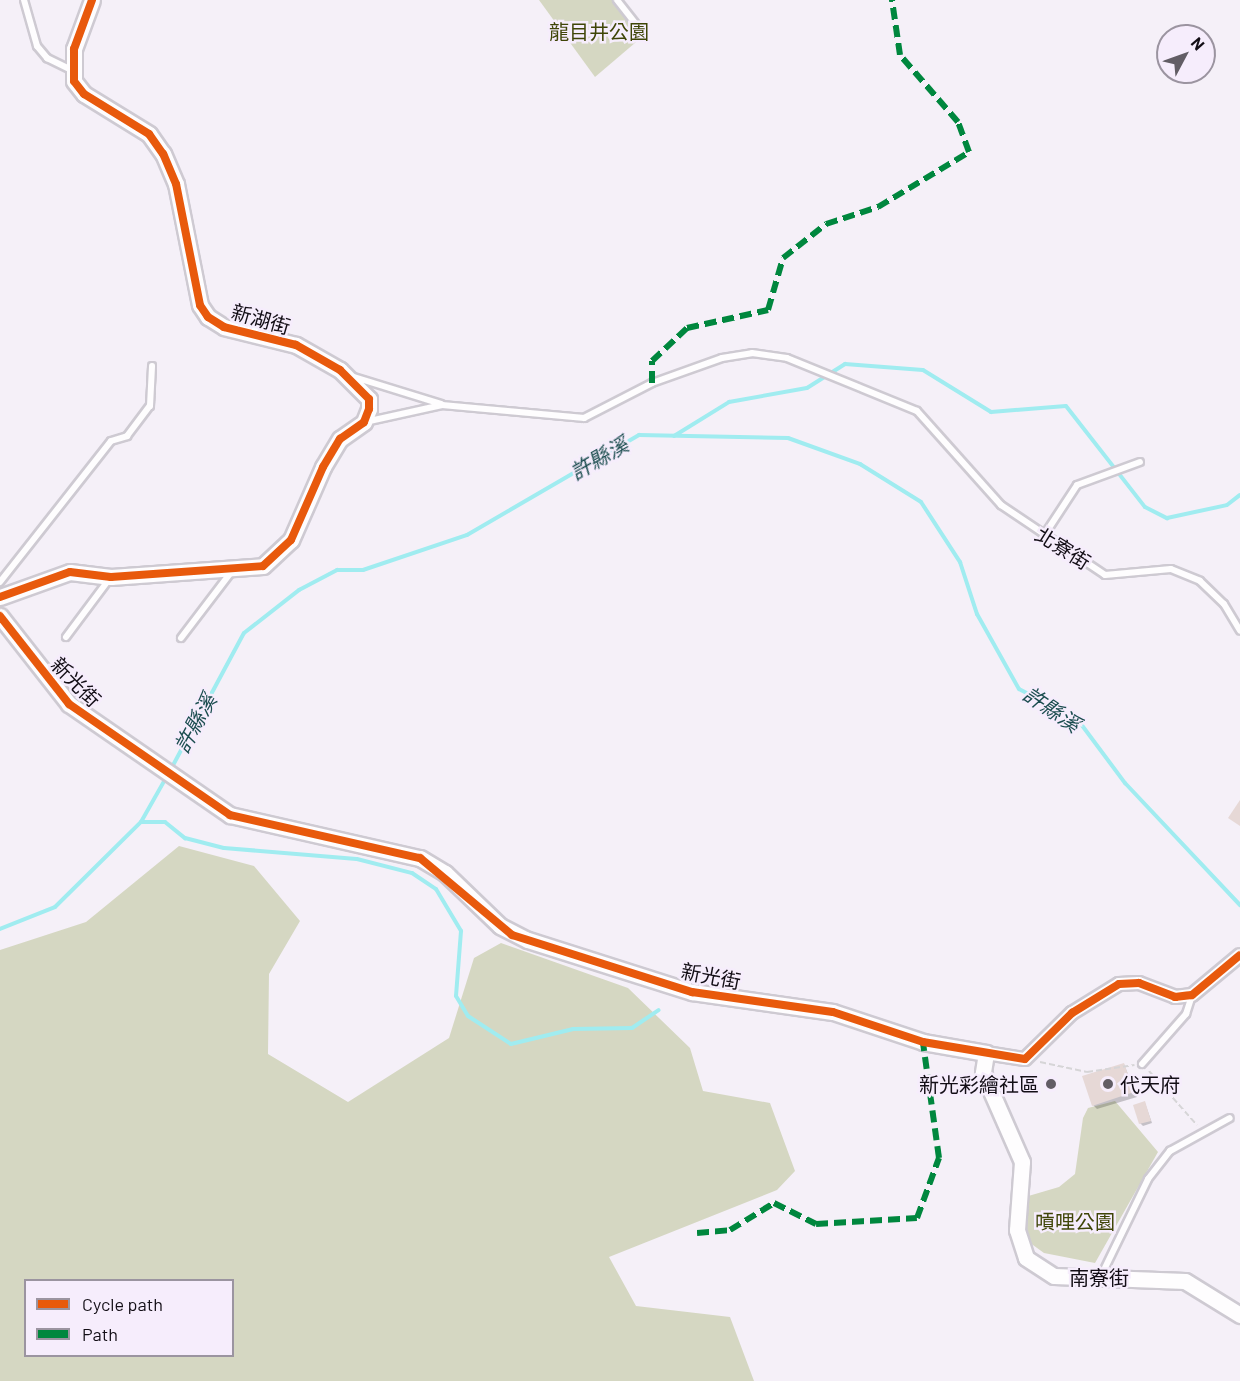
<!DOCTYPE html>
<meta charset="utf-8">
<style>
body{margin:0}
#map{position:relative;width:1240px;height:1381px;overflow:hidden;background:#f5f0f8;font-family:Barlow,"Noto Sans TC",sans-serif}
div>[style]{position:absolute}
.green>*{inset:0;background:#d5d7c2}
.shadow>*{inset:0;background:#0003}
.stream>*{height:4px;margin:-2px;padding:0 2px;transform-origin:2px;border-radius:2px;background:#a0ecf0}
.building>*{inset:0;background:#e6d8d6}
.path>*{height:2px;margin-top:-1px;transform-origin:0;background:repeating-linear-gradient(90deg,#d6d5d7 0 6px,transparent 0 9px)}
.roads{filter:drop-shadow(2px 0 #cecad2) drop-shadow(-2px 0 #cecad2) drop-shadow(0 2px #cecad2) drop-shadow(0 -2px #cecad2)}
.service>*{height:6px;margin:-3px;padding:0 3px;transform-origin:3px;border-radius:3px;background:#fefdfe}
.minor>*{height:12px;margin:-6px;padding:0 6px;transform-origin:6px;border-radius:6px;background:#fefdfe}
.tertiary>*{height:15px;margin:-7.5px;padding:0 7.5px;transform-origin:7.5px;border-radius:7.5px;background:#fefdfe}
.quiet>*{height:6px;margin-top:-3px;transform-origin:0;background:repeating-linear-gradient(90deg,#00873e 0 12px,transparent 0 18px)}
.cycleway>*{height:8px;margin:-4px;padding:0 4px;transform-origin:4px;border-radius:4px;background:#e8590c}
.dots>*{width:16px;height:16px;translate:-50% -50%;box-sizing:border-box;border:3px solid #f6edfc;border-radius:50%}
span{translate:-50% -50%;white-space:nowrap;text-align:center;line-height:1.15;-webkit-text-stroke:5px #f6edfc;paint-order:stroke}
.park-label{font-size:20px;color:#3f4507}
.street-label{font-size:20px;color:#130e16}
.poi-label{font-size:20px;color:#130e16}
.right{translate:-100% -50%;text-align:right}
.left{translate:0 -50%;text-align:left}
.water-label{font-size:21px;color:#1b4d4f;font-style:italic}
.legend{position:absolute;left:24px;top:1279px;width:210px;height:78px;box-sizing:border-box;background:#f6edfc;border:2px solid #9b94a0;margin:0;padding:8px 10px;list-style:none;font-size:18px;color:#130e16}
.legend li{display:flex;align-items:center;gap:12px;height:30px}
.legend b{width:30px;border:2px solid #9b94a0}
.north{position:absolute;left:1156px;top:24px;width:60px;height:60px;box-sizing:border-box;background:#f6edfc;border:2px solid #9b94a0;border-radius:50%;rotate:49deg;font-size:16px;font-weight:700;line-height:24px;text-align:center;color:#130e16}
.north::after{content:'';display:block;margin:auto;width:21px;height:27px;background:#625d65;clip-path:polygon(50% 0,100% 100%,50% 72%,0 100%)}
</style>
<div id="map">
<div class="green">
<div style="clip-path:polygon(539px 0,614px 0,642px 37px,595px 77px)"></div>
<div style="clip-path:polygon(evenodd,179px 846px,254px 866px,300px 921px,269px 974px,268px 1054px,348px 1102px,449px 1038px,474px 958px,501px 943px,628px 988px,690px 1048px,703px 1091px,770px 1103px,795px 1171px,777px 1190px,609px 1257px,636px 1306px,730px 1317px,754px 1381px,0 1381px,0 950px,86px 922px,179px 846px,232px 1280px,232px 1356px,26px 1356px,26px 1280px,232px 1280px)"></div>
<div style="clip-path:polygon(1115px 1101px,1158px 1152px,1095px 1263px,1044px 1253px,1026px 1240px,1021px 1217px,1025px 1197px,1059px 1187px,1075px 1174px,1083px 1118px,1088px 1108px)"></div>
</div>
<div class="shadow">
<div style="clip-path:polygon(1124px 1064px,1137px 1097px,1097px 1109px,1093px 1105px)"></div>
<div style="clip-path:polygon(1145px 1103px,1152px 1123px,1143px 1126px,1140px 1123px)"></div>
</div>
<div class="stream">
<div style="left:674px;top:436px;width:65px;rotate:-31.7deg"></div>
<div style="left:729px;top:402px;width:79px;rotate:-10.2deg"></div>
<div style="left:807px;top:388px;width:45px;rotate:-32.3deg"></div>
<div style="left:845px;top:364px;width:78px;rotate:4.4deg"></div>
<div style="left:923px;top:370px;width:80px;rotate:31.7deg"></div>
<div style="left:991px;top:412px;width:75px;rotate:-4.6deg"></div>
<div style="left:1066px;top:406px;width:128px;rotate:52deg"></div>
<div style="left:1145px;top:507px;width:25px;rotate:27deg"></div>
<div style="left:1167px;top:518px;width:61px;rotate:-12.2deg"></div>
<div style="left:1227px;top:505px;width:16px;rotate:-38deg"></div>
<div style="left:171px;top:769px;width:154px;rotate:-61.8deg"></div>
<div style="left:244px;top:633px;width:70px;rotate:-38deg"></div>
<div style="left:299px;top:590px;width:43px;rotate:-27.8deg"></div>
<div style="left:337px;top:570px;width:26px"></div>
<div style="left:363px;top:570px;width:110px;rotate:-18.6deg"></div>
<div style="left:467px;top:535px;width:199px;rotate:-30.2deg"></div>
<div style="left:639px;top:435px;width:149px;rotate:1.2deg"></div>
<div style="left:788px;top:438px;width:77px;rotate:19.9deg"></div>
<div style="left:860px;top:464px;width:72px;rotate:31.9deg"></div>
<div style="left:921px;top:502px;width:72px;rotate:57deg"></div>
<div style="left:960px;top:562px;width:55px;rotate:71.9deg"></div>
<div style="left:977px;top:614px;width:86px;rotate:60.8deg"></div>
<div style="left:1019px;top:689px;width:67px;rotate:27.7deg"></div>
<div style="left:1078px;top:720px;width:79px;rotate:53.3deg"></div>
<div style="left:1125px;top:783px;width:168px;rotate:46.7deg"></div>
<div style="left:141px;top:822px;width:24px"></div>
<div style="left:165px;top:822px;width:26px;rotate:39deg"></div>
<div style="left:185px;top:838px;width:40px;rotate:14.4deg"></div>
<div style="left:224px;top:848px;width:133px;rotate:4.7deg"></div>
<div style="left:357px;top:859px;width:57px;rotate:14.3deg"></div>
<div style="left:412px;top:873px;width:29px;rotate:34deg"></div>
<div style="left:436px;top:889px;width:49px;rotate:59.2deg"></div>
<div style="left:461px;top:931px;width:65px;rotate:94.4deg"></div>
<div style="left:456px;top:996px;width:23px;rotate:59deg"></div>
<div style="left:468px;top:1016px;width:51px;rotate:33.1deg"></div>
<div style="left:511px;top:1044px;width:64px;rotate:-13.6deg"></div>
<div style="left:573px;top:1029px;width:59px;rotate:-1deg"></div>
<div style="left:632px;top:1028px;width:32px;rotate:-34deg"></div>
<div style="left:0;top:929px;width:59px;rotate:-21.8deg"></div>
<div style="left:55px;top:907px;width:121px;rotate:-44.7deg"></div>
<div style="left:141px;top:822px;width:53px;rotate:-60.5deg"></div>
</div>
<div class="building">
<div style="clip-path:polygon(1240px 800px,1240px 826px,1228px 818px)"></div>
<div style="clip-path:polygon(1124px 1063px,1134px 1092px,1092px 1106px,1082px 1076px)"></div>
<div style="clip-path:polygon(1145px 1101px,1151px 1121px,1139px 1124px,1133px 1105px)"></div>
</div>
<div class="path">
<div style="left:1040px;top:1062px;width:48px;rotate:12deg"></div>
<div style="left:1087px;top:1072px;width:48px;rotate:-8.5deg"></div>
<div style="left:1149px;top:1071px;width:72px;rotate:48.4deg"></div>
</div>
<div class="roads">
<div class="service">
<div style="left:24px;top:0;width:48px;rotate:74.2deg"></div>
<div style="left:37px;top:46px;width:16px;rotate:50deg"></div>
<div style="left:47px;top:58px;width:25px;rotate:26deg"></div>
<div style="left:617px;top:0;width:42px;rotate:51.8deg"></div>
<div style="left:354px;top:377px;width:91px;rotate:17.2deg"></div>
<div style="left:365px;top:422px;width:79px;rotate:-12.4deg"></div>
<div style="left:442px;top:405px;width:143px;rotate:5.2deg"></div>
<div style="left:584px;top:418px;width:76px;rotate:-27.2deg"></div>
<div style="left:652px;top:383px;width:74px;rotate:-19.7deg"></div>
<div style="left:722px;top:358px;width:30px;rotate:-9deg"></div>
<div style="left:752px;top:353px;width:35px;rotate:8deg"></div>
<div style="left:787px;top:358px;width:140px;rotate:22.2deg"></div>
<div style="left:917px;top:411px;width:126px;rotate:48.2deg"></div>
<div style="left:1001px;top:505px;width:125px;rotate:33.9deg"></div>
<div style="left:1105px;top:575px;width:66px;rotate:-5.2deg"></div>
<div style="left:1171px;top:569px;width:31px;rotate:22deg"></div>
<div style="left:1200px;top:581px;width:33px;rotate:44deg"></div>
<div style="left:1224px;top:604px;width:31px;rotate:59deg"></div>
<div style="left:1043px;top:537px;width:62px;rotate:-56.8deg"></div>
<div style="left:1077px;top:485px;width:67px;rotate:-20.1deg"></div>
<div style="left:0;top:582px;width:179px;rotate:-51.8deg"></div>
<div style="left:111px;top:441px;width:17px;rotate:-17deg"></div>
<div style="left:127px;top:436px;width:38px;rotate:-53deg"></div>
<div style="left:150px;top:406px;width:40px;rotate:-87.1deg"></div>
<div style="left:66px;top:637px;width:74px;rotate:-53.3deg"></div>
<div style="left:181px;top:638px;width:84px;rotate:-52.7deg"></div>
<div style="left:1142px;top:1064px;width:67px;rotate:-48.7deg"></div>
<div style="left:1186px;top:1014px;width:19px;rotate:-72deg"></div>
<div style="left:1101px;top:1276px;width:108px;rotate:-64.1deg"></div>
<div style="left:1148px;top:1179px;width:36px;rotate:-52deg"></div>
<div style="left:1170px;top:1151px;width:68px;rotate:-28.8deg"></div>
</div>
<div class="minor">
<div style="left:986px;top:1053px;width:39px;rotate:9deg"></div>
<div style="left:1025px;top:1059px;width:66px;rotate:-44.4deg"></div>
<div style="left:1072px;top:1013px;width:55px;rotate:-31.7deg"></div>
<div style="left:1119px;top:984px;width:20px;rotate:-3deg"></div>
<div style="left:1139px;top:983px;width:39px;rotate:21deg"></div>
<div style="left:1175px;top:997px;width:17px;rotate:-7deg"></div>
<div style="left:1192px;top:995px;width:62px;rotate:-39.8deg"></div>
</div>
<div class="tertiary">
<div style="left:0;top:597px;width:74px;rotate:-19.7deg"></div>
<div style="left:70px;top:572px;width:41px;rotate:7deg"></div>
<div style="left:111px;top:577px;width:152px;rotate:-4.1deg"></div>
<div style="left:263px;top:566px;width:38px;rotate:-43deg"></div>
<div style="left:291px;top:540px;width:80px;rotate:-66.3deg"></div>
<div style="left:323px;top:467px;width:33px;rotate:-59deg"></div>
<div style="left:340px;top:439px;width:29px;rotate:-35deg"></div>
<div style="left:364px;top:422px;width:14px;rotate:-69deg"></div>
<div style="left:369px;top:409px;width:10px;rotate:-90deg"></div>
<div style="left:369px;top:399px;width:41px;rotate:-135deg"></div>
<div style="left:340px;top:370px;width:51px;rotate:-150.4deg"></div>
<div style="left:296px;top:345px;width:74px;rotate:-166deg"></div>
<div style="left:224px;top:327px;width:19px;rotate:-148deg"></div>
<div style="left:208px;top:317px;width:14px;rotate:-124deg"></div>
<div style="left:200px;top:305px;width:123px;rotate:-101.2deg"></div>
<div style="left:176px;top:184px;width:33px;rotate:-113deg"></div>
<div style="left:163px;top:154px;width:24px;rotate:-125deg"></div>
<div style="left:149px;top:134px;width:76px;rotate:-148.4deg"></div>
<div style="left:84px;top:94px;width:16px;rotate:-128deg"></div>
<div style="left:74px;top:81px;width:32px;rotate:-90deg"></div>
<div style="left:74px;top:49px;width:52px;rotate:-69.8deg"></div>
<div style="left:0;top:616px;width:112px;rotate:51.9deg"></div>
<div style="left:69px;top:704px;width:196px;rotate:34.6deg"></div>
<div style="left:230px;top:815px;width:195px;rotate:12.8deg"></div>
<div style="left:420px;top:858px;width:29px;rotate:31deg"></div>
<div style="left:445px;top:873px;width:76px;rotate:43.9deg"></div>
<div style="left:500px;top:926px;width:31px;rotate:27deg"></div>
<div style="left:528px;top:940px;width:172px;rotate:17.6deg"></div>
<div style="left:692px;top:992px;width:142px;rotate:8.1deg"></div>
<div style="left:833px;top:1012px;width:95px;rotate:18.4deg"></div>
<div style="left:923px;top:1042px;width:64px;rotate:9.9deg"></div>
<div style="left:986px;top:1053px;width:20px;rotate:99deg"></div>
<div style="left:983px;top:1073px;width:97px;rotate:66.3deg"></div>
<div style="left:1022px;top:1162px;width:68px;rotate:94.2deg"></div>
<div style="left:1017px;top:1230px;width:29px;rotate:72deg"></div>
<div style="left:1026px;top:1258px;width:33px;rotate:33deg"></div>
<div style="left:1054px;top:1276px;width:131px;rotate:2.2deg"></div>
<div style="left:1185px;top:1281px;width:65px;rotate:31.7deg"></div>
</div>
</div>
<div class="quiet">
<div style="left:652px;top:383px;width:22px;rotate:-90deg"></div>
<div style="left:652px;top:361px;width:48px;rotate:-43.3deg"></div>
<div style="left:687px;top:328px;width:83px;rotate:-12.5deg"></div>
<div style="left:768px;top:310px;width:54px;rotate:-73.9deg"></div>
<div style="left:783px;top:258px;width:55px;rotate:-38.3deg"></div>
<div style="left:826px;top:224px;width:55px;rotate:-18.1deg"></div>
<div style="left:878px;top:207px;width:106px;rotate:-31.1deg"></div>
<div style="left:969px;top:152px;width:32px;rotate:-110deg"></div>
<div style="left:958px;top:122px;width:89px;rotate:-130.9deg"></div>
<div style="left:900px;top:55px;width:56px;rotate:-98.3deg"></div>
<div style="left:697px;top:1233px;width:33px;rotate:-5deg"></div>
<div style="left:730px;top:1230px;width:52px;rotate:-31.5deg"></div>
<div style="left:774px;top:1203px;width:47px;rotate:26.6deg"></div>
<div style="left:816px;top:1224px;width:101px;rotate:-3.4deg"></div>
<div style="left:917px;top:1218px;width:64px;rotate:-69.9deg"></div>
<div style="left:939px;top:1158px;width:117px;rotate:-97.9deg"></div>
</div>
<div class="cycleway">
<div style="left:0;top:597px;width:74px;rotate:-19.7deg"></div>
<div style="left:70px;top:572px;width:41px;rotate:7deg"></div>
<div style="left:111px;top:577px;width:152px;rotate:-4.1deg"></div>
<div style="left:263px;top:566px;width:38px;rotate:-43deg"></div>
<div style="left:291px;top:540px;width:80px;rotate:-66.3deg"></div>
<div style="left:323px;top:467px;width:33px;rotate:-59deg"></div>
<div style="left:340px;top:439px;width:29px;rotate:-35deg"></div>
<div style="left:364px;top:422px;width:14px;rotate:-69deg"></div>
<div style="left:369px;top:409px;width:10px;rotate:-90deg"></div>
<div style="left:369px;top:399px;width:41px;rotate:-135deg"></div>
<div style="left:340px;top:370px;width:51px;rotate:-150.4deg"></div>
<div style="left:296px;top:345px;width:74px;rotate:-166deg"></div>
<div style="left:224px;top:327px;width:19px;rotate:-148deg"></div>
<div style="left:208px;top:317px;width:14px;rotate:-124deg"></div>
<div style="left:200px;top:305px;width:123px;rotate:-101.2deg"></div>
<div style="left:176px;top:184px;width:33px;rotate:-113deg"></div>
<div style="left:163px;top:154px;width:24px;rotate:-125deg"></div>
<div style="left:149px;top:134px;width:76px;rotate:-148.4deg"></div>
<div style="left:84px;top:94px;width:16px;rotate:-128deg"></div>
<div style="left:74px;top:81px;width:32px;rotate:-90deg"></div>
<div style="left:74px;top:49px;width:52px;rotate:-69.8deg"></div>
<div style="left:0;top:616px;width:112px;rotate:51.9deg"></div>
<div style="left:69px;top:704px;width:196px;rotate:34.6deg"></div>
<div style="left:230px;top:815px;width:195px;rotate:12.8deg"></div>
<div style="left:420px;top:858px;width:120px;rotate:39.9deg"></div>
<div style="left:512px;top:935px;width:189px;rotate:17.6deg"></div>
<div style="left:692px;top:992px;width:142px;rotate:8.1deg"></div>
<div style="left:833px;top:1012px;width:95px;rotate:18.4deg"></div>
<div style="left:923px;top:1042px;width:103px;rotate:9.5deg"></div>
<div style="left:1025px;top:1059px;width:66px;rotate:-44.4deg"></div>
<div style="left:1072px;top:1013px;width:55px;rotate:-31.7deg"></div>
<div style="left:1119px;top:984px;width:20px;rotate:-3deg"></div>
<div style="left:1139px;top:983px;width:39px;rotate:21deg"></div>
<div style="left:1175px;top:997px;width:17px;rotate:-7deg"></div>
<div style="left:1192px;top:995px;width:62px;rotate:-39.8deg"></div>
</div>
<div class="dots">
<div style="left:1051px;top:1084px;background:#625d65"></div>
<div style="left:1108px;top:1084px;background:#625d65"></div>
</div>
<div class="park-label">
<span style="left:599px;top:31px">龍目井公園</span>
<span style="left:1075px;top:1221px">嗊哩公園</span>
</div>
<div class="street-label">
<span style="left:261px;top:319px;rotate:16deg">新湖街</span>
<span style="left:1063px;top:548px;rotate:32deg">北寮街</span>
<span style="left:76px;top:682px;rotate:45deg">新光街</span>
<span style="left:711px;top:976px;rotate:11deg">新光街</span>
<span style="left:1099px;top:1277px">南寮街</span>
</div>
<div class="poi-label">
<span class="right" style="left:1039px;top:1084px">新光彩繪社區</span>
<span class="left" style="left:1120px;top:1084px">代天府</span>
</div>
<div class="water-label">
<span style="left:599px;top:458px;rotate:-30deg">許縣溪</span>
<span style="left:1052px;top:709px;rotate:34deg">許縣溪</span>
<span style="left:195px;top:723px;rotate:-61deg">許縣溪</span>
</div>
<ul class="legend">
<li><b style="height:8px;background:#e8590c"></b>Cycle path</li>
<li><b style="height:8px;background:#00873e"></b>Path</li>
</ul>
<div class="north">N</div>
</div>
